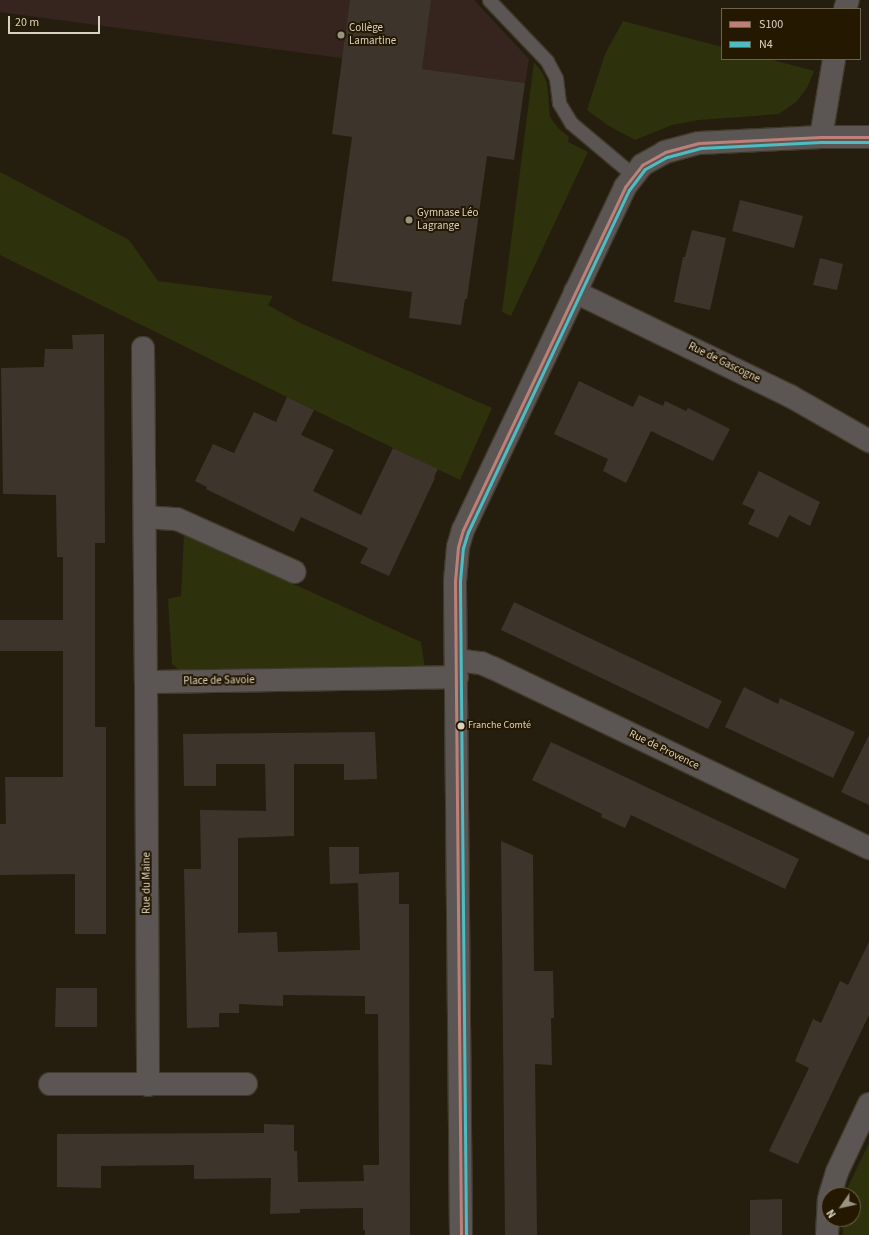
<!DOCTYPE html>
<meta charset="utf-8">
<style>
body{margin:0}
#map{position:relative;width:869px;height:1235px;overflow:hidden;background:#251e0e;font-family:"Source Sans 3",sans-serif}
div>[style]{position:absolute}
.education>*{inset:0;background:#36251f}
.green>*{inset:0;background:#2d310c}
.building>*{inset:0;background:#3d342c}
.roads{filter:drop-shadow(1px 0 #403a2c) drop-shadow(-1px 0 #403a2c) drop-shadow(0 1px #403a2c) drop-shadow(0 -1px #403a2c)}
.service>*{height:13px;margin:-6.5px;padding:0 6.5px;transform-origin:6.5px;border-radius:6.5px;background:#5b5653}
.minor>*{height:22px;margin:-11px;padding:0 11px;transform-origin:11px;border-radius:11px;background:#5b5653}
.bus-1>*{height:3px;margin:-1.5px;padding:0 1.5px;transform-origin:1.5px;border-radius:1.5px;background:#bc8079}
.bus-2>*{height:3px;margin:-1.5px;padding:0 1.5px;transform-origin:1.5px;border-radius:1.5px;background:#4ebcc2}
.dots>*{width:11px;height:11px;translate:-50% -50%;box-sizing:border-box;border:2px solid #251800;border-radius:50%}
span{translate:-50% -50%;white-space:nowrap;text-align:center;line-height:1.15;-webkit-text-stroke:4px #251800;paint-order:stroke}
.bus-label{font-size:10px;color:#dad2c1}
.left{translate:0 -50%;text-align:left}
.poi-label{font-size:11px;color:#dad2c1}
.street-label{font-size:11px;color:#dad2c1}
.legend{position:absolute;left:721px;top:8px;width:140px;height:52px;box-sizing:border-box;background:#251800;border:1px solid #6d624d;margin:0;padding:5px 7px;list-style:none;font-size:12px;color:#dad2c1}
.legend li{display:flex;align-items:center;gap:8px;height:20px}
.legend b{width:20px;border:1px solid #6d624d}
.north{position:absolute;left:821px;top:1187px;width:40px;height:40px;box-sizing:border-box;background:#251800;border:1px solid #6d624d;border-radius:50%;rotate:236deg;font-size:11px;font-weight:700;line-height:16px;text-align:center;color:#dad2c1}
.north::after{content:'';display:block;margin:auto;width:14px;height:18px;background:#9b9382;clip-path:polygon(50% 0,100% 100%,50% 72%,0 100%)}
.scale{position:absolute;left:8px;top:16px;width:92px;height:18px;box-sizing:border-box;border:2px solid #dad2c1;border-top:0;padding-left:5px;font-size:12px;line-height:14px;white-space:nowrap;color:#dad2c1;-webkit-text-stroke:3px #251800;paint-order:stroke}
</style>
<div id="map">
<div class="education">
<div style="clip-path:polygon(0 0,474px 0,529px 59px,525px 83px,0 12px)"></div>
</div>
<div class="green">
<div style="clip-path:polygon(623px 21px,722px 47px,722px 59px,769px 59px,814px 71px,807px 88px,796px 102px,779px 114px,699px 120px,672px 125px,635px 140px,609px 126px,587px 110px,605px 54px)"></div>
<div style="clip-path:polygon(534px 62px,542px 72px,547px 83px,550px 117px,558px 128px,569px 137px,568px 142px,588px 152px,511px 316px,502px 312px)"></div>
<div style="clip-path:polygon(0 172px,129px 240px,158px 281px,273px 296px,268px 305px,298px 322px,492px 408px,460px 480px,287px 397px,0 255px)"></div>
<div style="clip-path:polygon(184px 534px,421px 642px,425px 668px,182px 672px,172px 664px,168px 599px,181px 596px)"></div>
<div style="clip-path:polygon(869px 1143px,869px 1235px,843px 1235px,842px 1219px,853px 1219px,853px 1195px,844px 1195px)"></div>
</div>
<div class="building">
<div style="clip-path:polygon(350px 0,431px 0,422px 69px,525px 83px,514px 160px,487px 156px,467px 299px,465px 299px,461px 325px,409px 318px,412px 292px,332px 281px,352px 137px,332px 134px)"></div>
<div style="clip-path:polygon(740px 200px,803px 216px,794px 248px,732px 231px)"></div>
<div style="clip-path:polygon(692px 230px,726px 238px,710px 310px,674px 302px,683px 257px,685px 257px)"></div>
<div style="clip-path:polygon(820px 258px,843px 264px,837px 290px,813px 285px)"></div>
<div style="clip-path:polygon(104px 334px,105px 543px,95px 543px,95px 727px,106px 727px,106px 934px,75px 934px,75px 874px,0 875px,0 824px,6px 824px,5px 777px,63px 777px,63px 651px,0 651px,0 620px,63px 620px,63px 557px,57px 557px,56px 495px,3px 494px,1px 368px,44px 367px,45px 349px,73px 349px,72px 335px)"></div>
<div style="clip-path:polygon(579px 381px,633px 407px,639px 395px,663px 406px,665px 401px,686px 411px,688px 408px,730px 429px,713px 461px,651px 431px,626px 483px,603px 471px,608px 459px,554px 434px)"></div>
<div style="clip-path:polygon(287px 397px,314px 410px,301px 435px,334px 450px,313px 491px,361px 515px,393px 448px,438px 469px,434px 477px,435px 478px,389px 576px,360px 563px,368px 548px,301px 517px,294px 532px,206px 489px,207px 487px,195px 481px,213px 444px,234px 453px,254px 412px,276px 422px)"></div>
<div style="clip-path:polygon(759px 471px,820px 502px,810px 526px,789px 515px,778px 538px,748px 524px,755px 510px,742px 504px)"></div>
<div style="clip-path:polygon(514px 602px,722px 701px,708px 729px,501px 630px)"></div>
<div style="clip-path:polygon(744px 687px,778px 704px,780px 698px,855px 732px,833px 778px,725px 727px)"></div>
<div style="clip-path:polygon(375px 732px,377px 779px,344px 780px,344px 764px,294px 764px,294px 836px,238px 838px,238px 933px,277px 932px,278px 952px,360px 950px,358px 883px,330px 884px,329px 847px,359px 847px,359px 874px,399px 872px,399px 904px,409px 904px,410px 1235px,365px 1235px,365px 1230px,363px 1230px,363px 1208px,300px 1209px,300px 1213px,270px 1214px,271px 1178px,194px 1179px,194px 1165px,101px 1166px,101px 1188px,57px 1187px,57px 1134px,264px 1133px,264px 1124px,294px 1125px,294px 1151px,297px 1151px,298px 1182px,364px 1181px,363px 1165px,379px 1165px,378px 1014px,365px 1014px,365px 996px,283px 995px,283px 1006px,239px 1004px,239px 1013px,219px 1013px,219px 1027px,187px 1028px,184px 869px,201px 869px,200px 810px,266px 811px,265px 764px,216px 764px,216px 786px,184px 786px,183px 734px)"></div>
<div style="clip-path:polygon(869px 735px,869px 805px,841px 792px)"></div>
<div style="clip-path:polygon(551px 742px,799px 859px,785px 889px,631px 815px,625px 828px,601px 817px,602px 814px,532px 780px)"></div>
<div style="clip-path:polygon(501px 841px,533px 855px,534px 971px,553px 971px,554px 1018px,551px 1018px,552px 1065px,535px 1064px,537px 1235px,505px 1235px)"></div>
<div style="clip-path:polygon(869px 942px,869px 1015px,798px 1164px,769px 1151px,809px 1068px,795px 1061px,813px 1019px,821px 1023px,840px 981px,848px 985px)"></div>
<div style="clip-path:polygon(56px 988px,97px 988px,97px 1027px,55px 1027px)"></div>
<div style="clip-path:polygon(782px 1199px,782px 1235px,750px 1235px,750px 1200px)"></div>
</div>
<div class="roads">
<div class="service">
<div style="left:489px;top:0;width:84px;rotate:46.4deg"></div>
<div style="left:547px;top:61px;width:19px;rotate:62deg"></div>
<div style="left:556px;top:78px;width:25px;rotate:83deg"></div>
<div style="left:559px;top:103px;width:23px;rotate:59deg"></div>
<div style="left:571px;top:123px;width:81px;rotate:40deg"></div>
</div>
<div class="minor">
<div style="left:845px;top:9px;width:9px;rotate:-72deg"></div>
<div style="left:821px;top:137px;width:79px;rotate:-80.5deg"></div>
<div style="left:575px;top:292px;width:239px;rotate:25.8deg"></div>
<div style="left:790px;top:396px;width:91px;rotate:29.7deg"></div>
<div style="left:143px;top:348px;width:334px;rotate:89.5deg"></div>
<div style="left:146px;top:682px;width:403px;rotate:89.7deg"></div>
<div style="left:145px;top:517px;width:32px;rotate:4deg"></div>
<div style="left:177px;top:519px;width:129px;rotate:24.2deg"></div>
<div style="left:456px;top:660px;width:25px;rotate:7deg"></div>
<div style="left:481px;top:663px;width:13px;rotate:23deg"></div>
<div style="left:493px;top:668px;width:417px;rotate:25.6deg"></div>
<div style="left:146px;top:682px;width:311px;rotate:-0.9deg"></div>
<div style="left:50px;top:1084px;width:196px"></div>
<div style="left:830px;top:1195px;width:24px;rotate:-73deg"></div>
<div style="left:837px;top:1172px;width:75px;rotate:-64.8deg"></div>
<div style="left:461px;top:1235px;width:654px;rotate:-90.53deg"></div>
<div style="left:455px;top:581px;width:34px;rotate:-85deg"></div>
<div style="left:458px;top:547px;width:18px;rotate:-74deg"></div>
<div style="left:463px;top:530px;width:379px;rotate:-64.7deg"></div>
<div style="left:625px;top:187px;width:28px;rotate:-52deg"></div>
<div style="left:642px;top:165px;width:26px;rotate:-29deg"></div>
<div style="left:665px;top:152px;width:35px;rotate:-15deg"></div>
<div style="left:699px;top:143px;width:122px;rotate:-2.8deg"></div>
<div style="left:821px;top:137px;width:48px"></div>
<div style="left:827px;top:1235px;width:36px;rotate:-87deg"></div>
</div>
</div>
<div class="bus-1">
<div style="left:461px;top:1235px;width:654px;rotate:-90.53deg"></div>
<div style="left:455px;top:581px;width:34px;rotate:-85deg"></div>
<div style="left:458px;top:547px;width:18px;rotate:-74deg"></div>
<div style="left:463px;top:530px;width:379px;rotate:-64.7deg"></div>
<div style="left:625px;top:187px;width:28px;rotate:-52deg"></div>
<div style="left:642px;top:165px;width:26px;rotate:-29deg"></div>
<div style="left:665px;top:152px;width:35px;rotate:-15deg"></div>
<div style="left:699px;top:143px;width:122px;rotate:-2.8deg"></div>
<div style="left:821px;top:137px;width:48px"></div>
</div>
<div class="bus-2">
<div style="left:466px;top:1235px;width:654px;rotate:-90.53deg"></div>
<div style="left:460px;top:581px;width:33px;rotate:-85deg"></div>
<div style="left:463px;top:548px;width:17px;rotate:-73deg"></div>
<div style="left:468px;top:532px;width:378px;rotate:-64.8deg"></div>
<div style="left:629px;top:190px;width:26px;rotate:-53deg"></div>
<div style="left:645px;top:169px;width:25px;rotate:-29deg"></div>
<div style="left:667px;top:157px;width:34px;rotate:-15deg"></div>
<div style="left:700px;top:148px;width:121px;rotate:-2.8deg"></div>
<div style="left:821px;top:142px;width:48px"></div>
</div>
<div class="dots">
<div style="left:341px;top:35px;background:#9b9382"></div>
<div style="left:409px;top:220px;background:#9b9382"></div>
<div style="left:461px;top:726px;background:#dad2c1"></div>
</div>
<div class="bus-label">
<span class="left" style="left:468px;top:726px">Franche Comté</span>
</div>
<div class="poi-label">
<span class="left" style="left:349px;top:35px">Collège<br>Lamartine</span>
<span class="left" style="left:417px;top:220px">Gymnase Léo<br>Lagrange</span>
</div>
<div class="street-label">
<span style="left:724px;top:363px;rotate:26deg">Rue de Gascogne</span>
<span style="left:219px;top:681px;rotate:-1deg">Place de Savoie</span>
<span style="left:664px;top:750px;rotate:26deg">Rue de Provence</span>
<span style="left:147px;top:883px;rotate:-90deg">Rue du Maine</span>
</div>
<ul class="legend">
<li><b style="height:5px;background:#bc8079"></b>S100</li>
<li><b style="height:5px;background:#4ebcc2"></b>N4</li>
</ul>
<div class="north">N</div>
<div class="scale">20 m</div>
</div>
